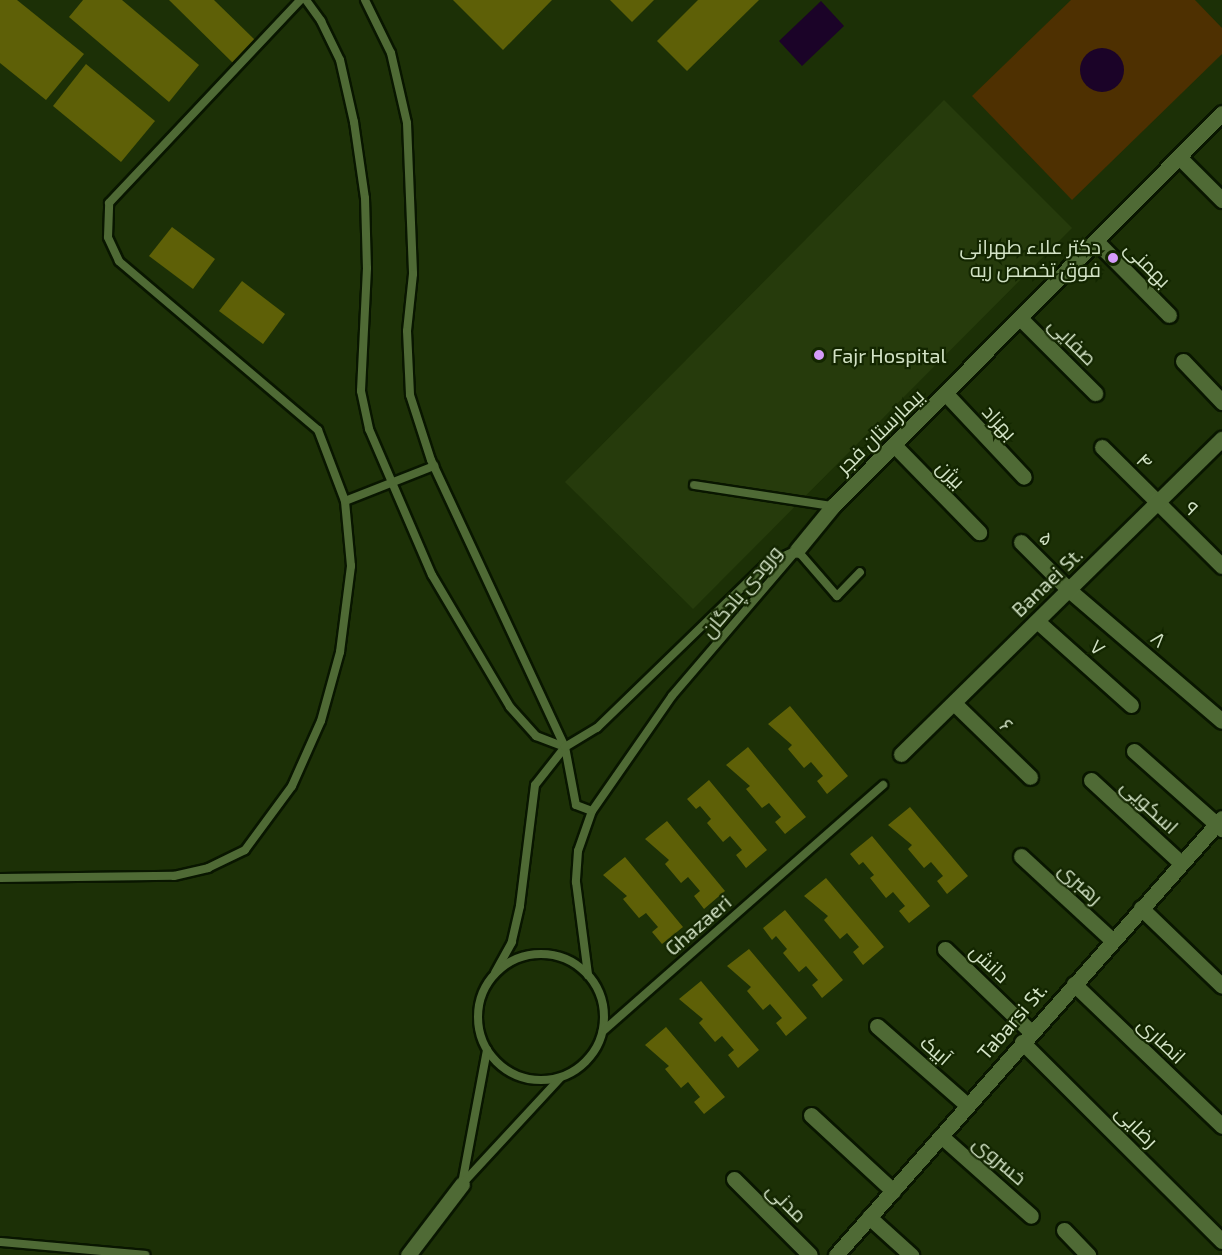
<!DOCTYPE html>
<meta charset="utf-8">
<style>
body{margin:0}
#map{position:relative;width:1222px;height:1255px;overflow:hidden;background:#1c3006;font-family:"Exo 2",Cairo,sans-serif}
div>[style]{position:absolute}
.built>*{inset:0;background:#263b0c}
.green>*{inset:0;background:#4e3001}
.water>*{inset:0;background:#1b0328}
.round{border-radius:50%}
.building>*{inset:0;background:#5e6007}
.roads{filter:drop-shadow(2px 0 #091600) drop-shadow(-2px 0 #091600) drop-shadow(0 2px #091600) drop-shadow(0 -2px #091600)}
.lane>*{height:8px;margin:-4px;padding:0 4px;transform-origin:4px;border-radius:4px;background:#4f6a35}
.lane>.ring{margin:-4px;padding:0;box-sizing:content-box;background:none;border:8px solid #4f6a35;border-radius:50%}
.street>*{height:15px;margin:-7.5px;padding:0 7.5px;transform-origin:7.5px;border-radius:7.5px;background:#4f6a35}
.dots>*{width:16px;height:16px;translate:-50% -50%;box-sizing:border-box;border:3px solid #132600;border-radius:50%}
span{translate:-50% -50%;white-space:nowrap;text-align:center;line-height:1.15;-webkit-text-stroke:4.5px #132600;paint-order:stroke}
.poi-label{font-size:20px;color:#d2e2c5}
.right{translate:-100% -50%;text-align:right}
.left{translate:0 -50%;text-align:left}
.street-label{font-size:20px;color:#d2e2c5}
</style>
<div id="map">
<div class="built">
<div style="clip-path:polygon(944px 100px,1072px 228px,693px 609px,565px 482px)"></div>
</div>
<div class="green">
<div style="clip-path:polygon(1071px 0,1195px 0,1222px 28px,1222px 54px,1072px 200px,972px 96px)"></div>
</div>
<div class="water">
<div style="clip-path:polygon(821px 1px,844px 26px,802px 66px,779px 41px)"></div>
<div class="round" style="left:1080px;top:48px;width:44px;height:44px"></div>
</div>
<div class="building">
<div style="clip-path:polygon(0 0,17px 0,84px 54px,46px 100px,0 63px)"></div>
<div style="clip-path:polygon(83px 0,122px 0,199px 65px,169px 102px,69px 17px)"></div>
<div style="clip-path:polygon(169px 0,214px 0,255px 40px,233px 63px)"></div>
<div style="clip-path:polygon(453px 0,552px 0,503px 50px)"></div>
<div style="clip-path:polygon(610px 0,654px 0,632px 22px)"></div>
<div style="clip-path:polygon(698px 0,759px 0,687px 71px,657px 41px)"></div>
<div style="clip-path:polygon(86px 64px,155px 121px,121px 162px,53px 106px)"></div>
<div style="clip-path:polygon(172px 227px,215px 259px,193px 289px,149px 256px)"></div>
<div style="clip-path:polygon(242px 281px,285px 314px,263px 344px,219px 311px)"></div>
<div style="clip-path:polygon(790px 706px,848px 776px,827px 794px,817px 781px,823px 776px,811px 762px,804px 768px,788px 749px,792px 745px,768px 724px)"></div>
<div style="clip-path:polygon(748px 747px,806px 817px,785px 834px,775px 822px,781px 817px,769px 803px,762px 808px,746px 789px,750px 786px,726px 765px)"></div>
<div style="clip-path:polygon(709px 780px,767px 850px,746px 868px,736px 855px,742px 850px,730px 836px,723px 842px,707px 823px,711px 819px,700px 806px,696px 809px,687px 799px)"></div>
<div style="clip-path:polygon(910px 807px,968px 876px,947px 894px,937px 881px,943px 876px,931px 862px,924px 868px,908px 849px,912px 845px,888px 825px)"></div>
<div style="clip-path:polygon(667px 821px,725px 891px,704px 909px,694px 896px,700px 891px,688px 877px,681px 883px,665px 864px,669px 860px,645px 839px)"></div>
<div style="clip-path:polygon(872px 836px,930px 906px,909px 923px,899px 911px,905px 906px,893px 892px,886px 898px,870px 878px,874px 875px,863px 862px,859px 865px,850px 854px)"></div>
<div style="clip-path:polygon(625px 857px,683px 927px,662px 944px,652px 932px,658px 927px,646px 913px,639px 918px,623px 899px,627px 896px,603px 875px)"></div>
<div style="clip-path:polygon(826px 878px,884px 947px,863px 965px,853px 952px,859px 947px,847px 933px,840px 939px,824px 920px,828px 916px,804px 896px)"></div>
<div style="clip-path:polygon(785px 910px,843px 980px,822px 998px,812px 985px,818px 980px,806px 966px,799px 972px,783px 953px,787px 949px,776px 936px,772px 940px,763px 928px)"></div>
<div style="clip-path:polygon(749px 949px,807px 1018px,786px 1036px,776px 1023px,782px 1018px,770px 1004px,763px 1010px,747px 991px,751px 987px,727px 966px)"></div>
<div style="clip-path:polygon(701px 981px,759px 1050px,738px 1068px,728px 1055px,734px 1050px,722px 1036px,715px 1042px,699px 1023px,703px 1019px,679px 999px)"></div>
<div style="clip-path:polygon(666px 1027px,725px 1097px,704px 1114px,694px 1102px,700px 1097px,688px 1082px,681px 1088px,665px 1069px,669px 1066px,645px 1045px)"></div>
</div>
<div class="roads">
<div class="lane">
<div style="left:306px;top:0;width:26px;rotate:54deg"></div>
<div style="left:321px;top:21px;width:43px;rotate:64deg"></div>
<div style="left:340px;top:60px;width:64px;rotate:77.3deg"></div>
<div style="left:354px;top:122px;width:77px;rotate:81.8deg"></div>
<div style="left:365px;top:198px;width:70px;rotate:88.4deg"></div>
<div style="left:367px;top:268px;width:123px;rotate:92.8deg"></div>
<div style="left:361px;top:391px;width:39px;rotate:78deg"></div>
<div style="left:369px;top:429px;width:159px;rotate:66.7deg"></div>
<div style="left:432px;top:575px;width:153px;rotate:59.4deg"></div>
<div style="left:510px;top:707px;width:39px;rotate:48deg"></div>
<div style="left:536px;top:736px;width:31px;rotate:21deg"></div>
<div style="left:565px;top:747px;width:48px;rotate:128.3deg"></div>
<div style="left:535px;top:785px;width:122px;rotate:97.1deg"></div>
<div style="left:520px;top:906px;width:37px;rotate:103deg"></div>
<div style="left:512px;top:942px;width:35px;rotate:119deg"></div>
<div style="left:365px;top:0;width:59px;rotate:63.9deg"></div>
<div style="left:391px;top:53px;width:72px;rotate:77.1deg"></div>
<div style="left:407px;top:123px;width:151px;rotate:87.7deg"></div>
<div style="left:413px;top:274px;width:57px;rotate:96deg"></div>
<div style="left:407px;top:331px;width:64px;rotate:87.3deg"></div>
<div style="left:410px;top:395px;width:68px;rotate:72.1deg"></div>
<div style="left:431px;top:460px;width:317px;rotate:65deg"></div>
<div style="left:565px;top:747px;width:59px;rotate:79.3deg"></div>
<div style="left:576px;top:805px;width:17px;rotate:21deg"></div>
<div style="left:592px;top:811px;width:42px;rotate:109.3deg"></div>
<div style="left:578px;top:851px;width:31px;rotate:94deg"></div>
<div style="left:576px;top:882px;width:94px;rotate:82.6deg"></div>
<div style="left:694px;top:485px;width:140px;rotate:8.7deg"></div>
<div style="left:345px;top:501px;width:96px;rotate:-21.5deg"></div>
<div style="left:797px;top:550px;width:61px;rotate:49deg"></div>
<div style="left:837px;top:596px;width:33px;rotate:-46deg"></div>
<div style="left:565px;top:747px;width:37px;rotate:-31deg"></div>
<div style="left:597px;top:728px;width:234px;rotate:-44.1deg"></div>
<div style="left:765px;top:565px;width:35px;rotate:-25deg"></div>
<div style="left:797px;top:550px;width:192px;rotate:130.6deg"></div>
<div style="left:672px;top:696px;width:140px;rotate:124.8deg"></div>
<div style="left:0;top:878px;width:174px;rotate:-0.7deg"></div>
<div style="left:174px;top:876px;width:35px;rotate:-13deg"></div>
<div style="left:208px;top:868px;width:41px;rotate:-25.9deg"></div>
<div style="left:245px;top:850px;width:79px;rotate:-53.7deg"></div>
<div style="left:292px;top:786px;width:71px;rotate:-66deg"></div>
<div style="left:321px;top:721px;width:72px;rotate:-74.6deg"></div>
<div style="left:340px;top:652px;width:87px;rotate:-82.7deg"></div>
<div style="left:351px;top:566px;width:65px;rotate:-95.3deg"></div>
<div style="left:345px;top:501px;width:76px;rotate:-110.8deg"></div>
<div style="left:318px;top:430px;width:261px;rotate:-139.7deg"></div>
<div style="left:119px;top:261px;width:26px;rotate:-115deg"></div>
<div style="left:108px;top:237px;width:34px;rotate:-88deg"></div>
<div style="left:109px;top:203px;width:279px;rotate:-46.7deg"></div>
<div class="ring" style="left:478px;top:954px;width:118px;height:118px"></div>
<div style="left:603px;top:1031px;width:373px;rotate:-41.3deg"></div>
<div style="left:487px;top:1050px;width:136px;rotate:100.6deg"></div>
<div style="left:462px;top:1184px;width:144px;rotate:-47.2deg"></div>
<div style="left:0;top:1242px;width:146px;rotate:5.1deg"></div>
</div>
<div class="street">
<div style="left:1179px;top:157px;width:61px;rotate:45deg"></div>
<div style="left:1098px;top:243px;width:101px;rotate:45.4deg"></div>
<div style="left:1021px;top:319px;width:105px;rotate:45deg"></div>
<div style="left:1183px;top:361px;width:57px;rotate:46.4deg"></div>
<div style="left:947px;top:395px;width:112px;rotate:46.8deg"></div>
<div style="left:894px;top:445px;width:122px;rotate:45.7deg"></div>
<div style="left:1102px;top:447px;width:169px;rotate:44.8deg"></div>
<div style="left:1021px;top:542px;width:68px;rotate:45deg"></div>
<div style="left:1069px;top:590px;width:201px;rotate:40.6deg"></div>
<div style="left:797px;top:550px;width:57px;rotate:-50.7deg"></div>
<div style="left:833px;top:506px;width:553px;rotate:-45.29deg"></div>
<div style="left:1037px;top:621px;width:126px;rotate:41.8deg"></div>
<div style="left:954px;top:703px;width:106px;rotate:44.2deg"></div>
<div style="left:1134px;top:751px;width:118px;rotate:41.6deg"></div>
<div style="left:901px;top:754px;width:450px;rotate:-44.5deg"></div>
<div style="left:1091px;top:780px;width:122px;rotate:42.7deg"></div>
<div style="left:1021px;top:856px;width:124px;rotate:42.7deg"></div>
<div style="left:1141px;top:908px;width:112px;rotate:43.9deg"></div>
<div style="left:945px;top:949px;width:120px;rotate:44deg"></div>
<div style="left:1074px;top:984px;width:205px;rotate:43.8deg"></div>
<div style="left:877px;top:1026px;width:120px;rotate:41.3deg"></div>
<div style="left:1022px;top:1042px;width:282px;rotate:44.9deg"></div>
<div style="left:811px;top:1115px;width:112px;rotate:42.8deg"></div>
<div style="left:941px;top:1136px;width:120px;rotate:41.6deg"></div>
<div style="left:734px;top:1179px;width:107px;rotate:45deg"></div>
<div style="left:869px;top:1217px;width:57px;rotate:42.1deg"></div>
<div style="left:1064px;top:1230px;width:35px;rotate:46deg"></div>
<div style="left:408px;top:1255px;width:89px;rotate:-52.7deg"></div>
<div style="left:836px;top:1255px;width:583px;rotate:-48.55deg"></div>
</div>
</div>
<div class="dots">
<div style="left:1113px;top:258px;background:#d59bfa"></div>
<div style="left:819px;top:355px;background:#d59bfa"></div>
</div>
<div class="poi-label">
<span class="right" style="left:1101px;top:258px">دکتر علاء طهرانی<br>فوق تخصص ریه</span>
<span class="left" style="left:832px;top:355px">Fajr Hospital</span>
</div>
<div class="street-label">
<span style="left:1148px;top:264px;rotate:45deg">بهمنی</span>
<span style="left:1073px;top:341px;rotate:45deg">صفایی</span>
<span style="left:1000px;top:422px;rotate:47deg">بهزاد</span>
<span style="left:880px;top:431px;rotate:-44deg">بیمارستان فجر</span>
<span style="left:1145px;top:461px;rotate:45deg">۴</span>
<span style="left:951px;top:474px;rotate:45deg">بیژن</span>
<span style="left:1192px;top:508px;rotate:44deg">۹</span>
<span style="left:1047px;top:538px;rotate:45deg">۵</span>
<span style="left:1047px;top:582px;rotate:-44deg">Banaei St.</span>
<span style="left:741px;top:591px;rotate:-50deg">ورودی پادگان</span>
<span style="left:1159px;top:639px;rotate:41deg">۸</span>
<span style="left:1098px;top:647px;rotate:42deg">۷</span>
<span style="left:1007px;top:725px;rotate:44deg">۶</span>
<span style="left:1150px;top:806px;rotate:43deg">اسکویی</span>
<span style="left:1081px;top:883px;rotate:43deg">رهبری</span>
<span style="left:698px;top:925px;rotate:-41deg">Ghazaeri</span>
<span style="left:990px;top:963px;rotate:44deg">دانش</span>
<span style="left:1012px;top:1021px;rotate:-49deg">Tabarsi St.</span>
<span style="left:1162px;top:1040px;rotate:44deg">انصاری</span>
<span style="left:936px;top:1050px;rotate:41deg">آبیک</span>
<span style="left:1137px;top:1126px;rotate:45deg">رضایی</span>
<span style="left:1000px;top:1160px;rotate:41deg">خسروی</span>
<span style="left:787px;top:1202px;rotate:45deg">مدنی</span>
</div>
</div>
